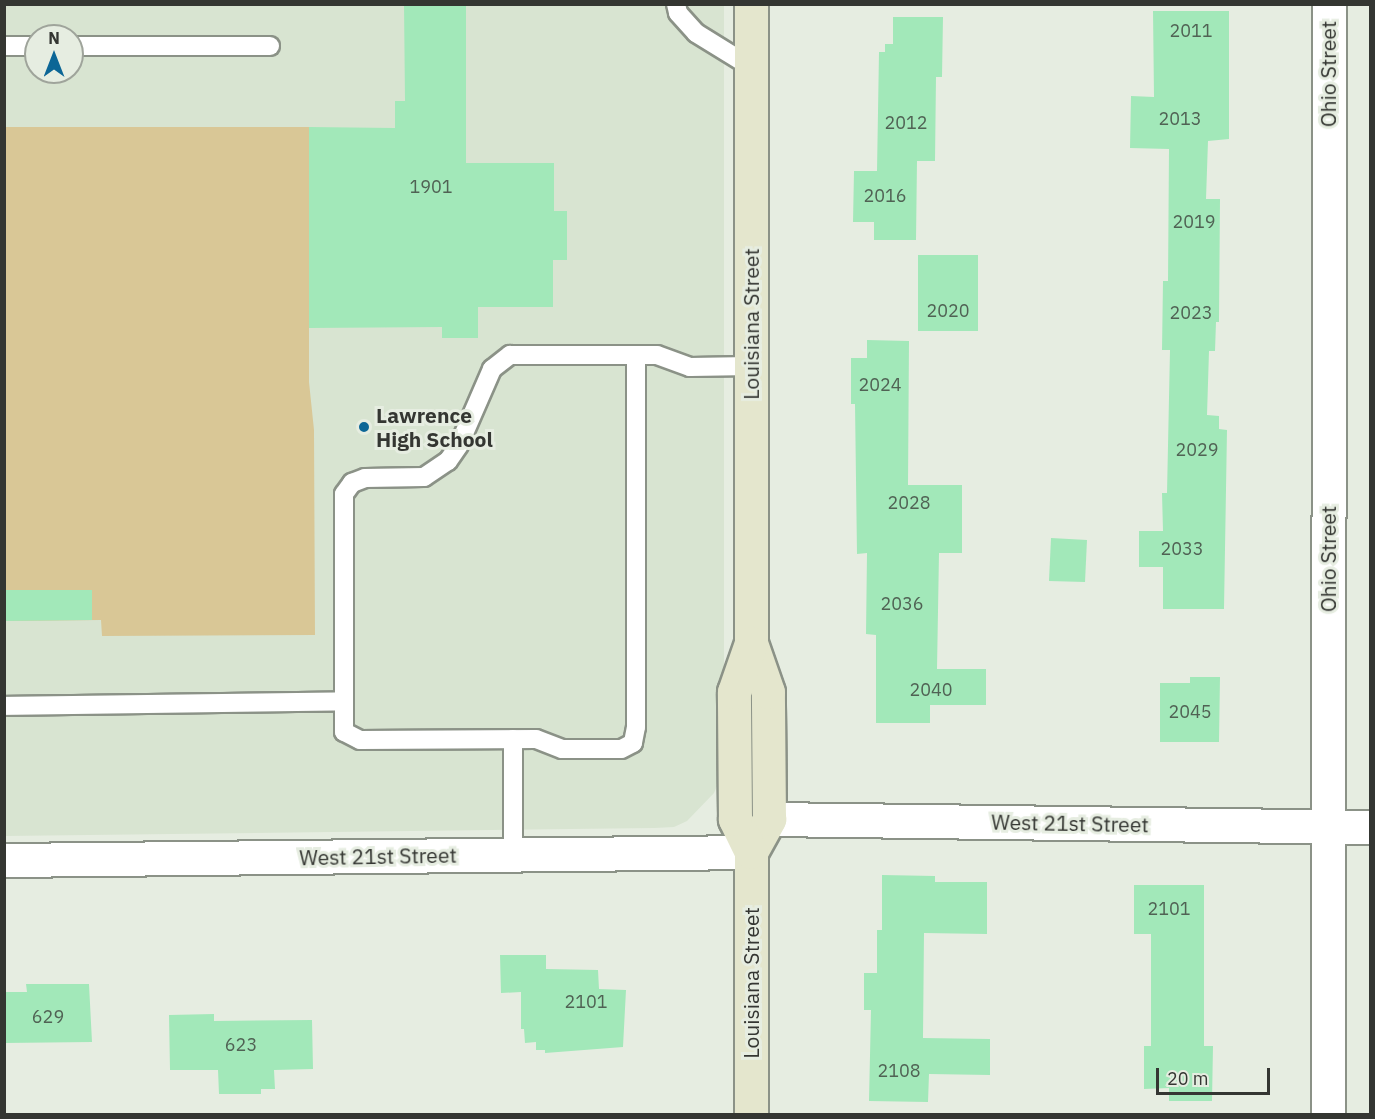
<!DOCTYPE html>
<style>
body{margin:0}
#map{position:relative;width:1375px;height:1119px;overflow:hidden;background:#e6ede1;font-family:"IBM Plex Sans",sans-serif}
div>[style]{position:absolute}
.built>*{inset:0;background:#d8e4d1}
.green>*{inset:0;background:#d9c796}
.building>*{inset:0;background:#a2e8b9}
.roads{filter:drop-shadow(2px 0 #8b9287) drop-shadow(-2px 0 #8b9287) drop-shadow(0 2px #8b9287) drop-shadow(0 -2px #8b9287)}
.service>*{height:18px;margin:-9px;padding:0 9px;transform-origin:9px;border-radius:9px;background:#fff}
.minor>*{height:33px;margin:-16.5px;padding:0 16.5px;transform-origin:16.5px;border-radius:16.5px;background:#fff}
.secondary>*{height:33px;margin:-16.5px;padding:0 16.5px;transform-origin:16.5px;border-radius:16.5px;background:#e4e6cd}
.dots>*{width:16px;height:16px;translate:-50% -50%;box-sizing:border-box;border:3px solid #e6ede1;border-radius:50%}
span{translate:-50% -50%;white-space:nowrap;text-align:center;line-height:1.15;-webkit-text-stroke:6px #e6ede1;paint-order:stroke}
.number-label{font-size:18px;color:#506254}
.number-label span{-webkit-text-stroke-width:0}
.street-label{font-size:21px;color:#343632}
.poi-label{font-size:21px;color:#343632;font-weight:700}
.left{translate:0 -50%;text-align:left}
.frame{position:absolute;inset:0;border:6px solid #343632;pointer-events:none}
.north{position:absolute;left:24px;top:24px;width:60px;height:60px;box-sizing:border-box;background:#e6ede1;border:2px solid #9fa49b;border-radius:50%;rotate:0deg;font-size:16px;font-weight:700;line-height:24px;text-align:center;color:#343632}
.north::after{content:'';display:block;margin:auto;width:21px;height:27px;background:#0c6696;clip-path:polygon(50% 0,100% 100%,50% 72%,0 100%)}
.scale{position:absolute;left:1156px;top:1068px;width:114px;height:27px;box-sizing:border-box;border:3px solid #343632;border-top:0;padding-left:8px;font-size:18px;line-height:21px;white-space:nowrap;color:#343632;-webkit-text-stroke:4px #e6ede1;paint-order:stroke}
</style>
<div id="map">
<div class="built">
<div style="clip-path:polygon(evenodd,4px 5px,724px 5px,724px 757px,722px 774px,714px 793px,687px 821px,674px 827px,654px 828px,5px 836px,4px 5px,36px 36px,72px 36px,72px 72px,36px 72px,36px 36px)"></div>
</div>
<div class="green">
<div style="clip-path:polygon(5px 127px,309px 127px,309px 382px,314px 430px,315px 635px,102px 636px,101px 620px,5px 621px)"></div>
</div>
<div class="building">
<div style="clip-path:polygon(404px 4px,466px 4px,466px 163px,554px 163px,554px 211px,567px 211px,567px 260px,553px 260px,553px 307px,478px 307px,478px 338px,442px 338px,442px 327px,309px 328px,309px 127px,395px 128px,395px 101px,405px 101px)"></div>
<div style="clip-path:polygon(1153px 11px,1229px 11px,1229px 139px,1208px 141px,1206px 199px,1220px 199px,1219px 322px,1216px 322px,1215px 351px,1209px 351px,1207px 415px,1219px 416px,1219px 429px,1227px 430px,1224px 609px,1163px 609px,1163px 567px,1139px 567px,1139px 531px,1163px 531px,1162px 493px,1167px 493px,1170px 350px,1162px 350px,1163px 281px,1168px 281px,1169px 149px,1130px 148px,1131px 96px,1154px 97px)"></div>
<div style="clip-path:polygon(893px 17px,943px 17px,942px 77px,936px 77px,935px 161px,917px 161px,916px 240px,874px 240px,874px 222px,853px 222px,854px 171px,877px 171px,879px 52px,885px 52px,885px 44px,893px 44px)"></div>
<div style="clip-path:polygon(918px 255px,978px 255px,978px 331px,918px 331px)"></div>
<div style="clip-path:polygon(867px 340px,909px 341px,908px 485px,962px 485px,962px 553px,939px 553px,937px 669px,986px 669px,986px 705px,930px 705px,930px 723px,876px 723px,876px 635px,866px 634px,867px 553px,857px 554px,855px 404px,851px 404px,851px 358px,867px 358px)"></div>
<div style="clip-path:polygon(1051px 538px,1087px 540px,1085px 582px,1049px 581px)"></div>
<div style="clip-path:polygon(4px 590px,92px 590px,92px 620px,4px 621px)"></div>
<div style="clip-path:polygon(1190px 677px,1220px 677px,1219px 742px,1160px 742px,1160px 683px,1190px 683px)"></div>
<div style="clip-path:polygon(882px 875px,935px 876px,935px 882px,987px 882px,987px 934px,924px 933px,923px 1038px,990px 1039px,990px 1075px,929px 1074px,928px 1102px,869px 1101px,871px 1010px,864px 1010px,864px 973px,877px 973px,877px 930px,882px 930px)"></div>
<div style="clip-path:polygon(1134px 885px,1204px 885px,1204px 1046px,1213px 1046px,1212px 1101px,1169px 1101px,1169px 1088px,1144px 1089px,1144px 1046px,1151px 1046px,1151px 934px,1134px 934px)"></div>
<div style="clip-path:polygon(500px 955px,546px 955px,546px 969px,598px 970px,599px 989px,626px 990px,623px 1047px,545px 1053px,545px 1050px,536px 1050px,536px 1042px,525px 1043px,524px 1029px,521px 1029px,521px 992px,501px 993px)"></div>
<div style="clip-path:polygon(26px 984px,89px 984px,92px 1042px,4px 1043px,4px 992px,27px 992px)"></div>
<div style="clip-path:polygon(214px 1014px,214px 1021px,312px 1020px,313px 1069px,274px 1070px,275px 1089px,261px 1089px,261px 1094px,219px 1094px,218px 1070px,170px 1070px,169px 1015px)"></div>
</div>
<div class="roads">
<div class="service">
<div style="left:676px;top:4px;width:9px;rotate:77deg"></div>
<div style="left:678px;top:13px;width:27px;rotate:48deg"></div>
<div style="left:696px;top:33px;width:65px;rotate:31.7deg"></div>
<div style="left:4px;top:46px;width:32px"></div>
<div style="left:72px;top:46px;width:198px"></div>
<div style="left:636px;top:355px;width:372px;rotate:90deg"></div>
<div style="left:636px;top:727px;width:16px;rotate:101deg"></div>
<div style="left:633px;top:743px;width:13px;rotate:153deg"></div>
<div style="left:621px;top:749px;width:59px;rotate:180deg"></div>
<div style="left:562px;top:749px;width:28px;rotate:-159deg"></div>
<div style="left:536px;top:739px;width:176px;rotate:179.7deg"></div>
<div style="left:360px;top:740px;width:18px;rotate:-153deg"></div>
<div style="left:344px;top:732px;width:238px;rotate:-90deg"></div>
<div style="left:344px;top:494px;width:14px;rotate:-54deg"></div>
<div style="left:352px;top:483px;width:14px;rotate:-21deg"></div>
<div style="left:365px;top:478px;width:59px;rotate:-1deg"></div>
<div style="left:424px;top:477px;width:29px;rotate:-34deg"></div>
<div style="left:448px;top:461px;width:19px;rotate:-55deg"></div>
<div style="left:459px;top:445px;width:83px;rotate:-66.5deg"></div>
<div style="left:492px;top:369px;width:23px;rotate:-38deg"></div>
<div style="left:510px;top:355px;width:147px"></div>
<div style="left:657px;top:355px;width:35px;rotate:20deg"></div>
<div style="left:690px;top:367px;width:61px;rotate:-0.9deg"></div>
<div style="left:4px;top:706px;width:340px;rotate:-0.8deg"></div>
<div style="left:513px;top:854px;width:115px;rotate:-90deg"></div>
</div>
<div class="minor">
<div style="left:769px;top:819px;width:601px;rotate:0.76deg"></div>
<div style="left:4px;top:860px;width:747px;rotate:-0.61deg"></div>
<div style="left:1328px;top:1114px;width:1110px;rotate:-89.95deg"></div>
</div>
<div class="secondary">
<div style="left:751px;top:852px;width:38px;rotate:-61deg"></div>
<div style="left:769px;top:819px;width:127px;rotate:-90.5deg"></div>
<div style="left:768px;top:692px;width:52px;rotate:-109.1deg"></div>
<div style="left:751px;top:643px;width:639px;rotate:-90deg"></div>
<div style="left:751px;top:1114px;width:262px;rotate:-90deg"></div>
<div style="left:751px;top:852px;width:37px;rotate:-116deg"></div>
<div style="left:735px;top:819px;width:127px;rotate:-90.5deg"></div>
<div style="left:734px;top:692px;width:52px;rotate:-70.9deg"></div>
</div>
</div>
<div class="dots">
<div style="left:364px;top:427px;background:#0c6696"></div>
</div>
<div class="number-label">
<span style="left:1191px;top:31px">2011</span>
<span style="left:1180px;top:119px">2013</span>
<span style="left:906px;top:123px">2012</span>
<span style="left:431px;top:187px">1901</span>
<span style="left:885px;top:196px">2016</span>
<span style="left:1194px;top:222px">2019</span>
<span style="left:948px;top:311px">2020</span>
<span style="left:1191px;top:313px">2023</span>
<span style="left:880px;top:385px">2024</span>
<span style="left:1197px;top:450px">2029</span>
<span style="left:909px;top:503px">2028</span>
<span style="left:1182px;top:549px">2033</span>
<span style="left:902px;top:604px">2036</span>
<span style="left:931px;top:690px">2040</span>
<span style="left:1190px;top:712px">2045</span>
<span style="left:1169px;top:909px">2101</span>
<span style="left:586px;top:1002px">2101</span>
<span style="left:48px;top:1017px">629</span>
<span style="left:241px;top:1045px">623</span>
<span style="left:899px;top:1071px">2108</span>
</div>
<div class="street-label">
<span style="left:1328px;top:74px;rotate:-90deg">Ohio Street</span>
<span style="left:751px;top:324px;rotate:-90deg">Louisiana Street</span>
<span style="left:1328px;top:559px;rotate:-90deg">Ohio Street</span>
<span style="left:1070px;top:823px;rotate:1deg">West 21st Street</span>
<span style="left:378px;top:856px;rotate:-1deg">West 21st Street</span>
<span style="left:751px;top:983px;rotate:-90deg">Louisiana Street</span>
</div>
<div class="poi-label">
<span class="left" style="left:376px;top:427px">Lawrence<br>High School</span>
</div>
<div class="frame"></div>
<div class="north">N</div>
<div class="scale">20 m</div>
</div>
